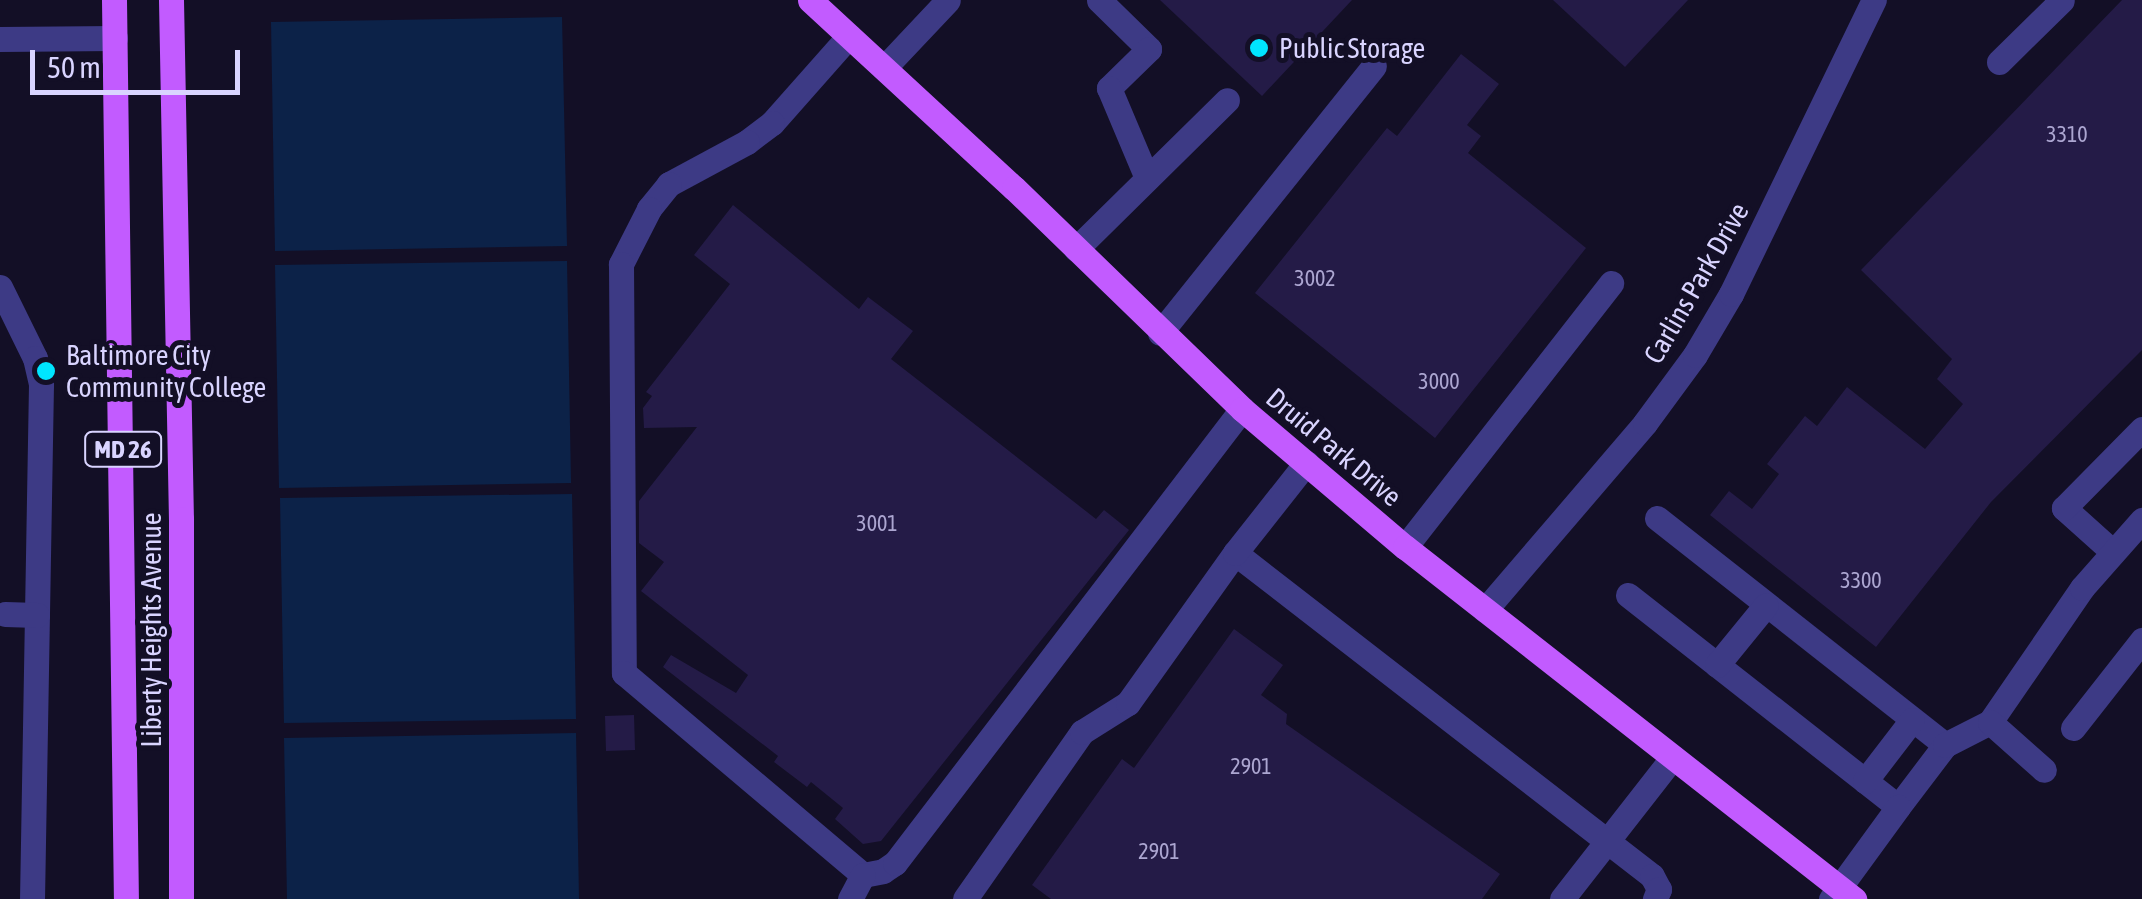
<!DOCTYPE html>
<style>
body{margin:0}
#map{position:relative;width:2142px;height:899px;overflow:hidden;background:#130f26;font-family:"Asap Condensed",sans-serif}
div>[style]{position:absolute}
.water>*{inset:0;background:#0c2248}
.building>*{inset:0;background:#241b47}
.minor>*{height:25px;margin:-12.5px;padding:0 12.5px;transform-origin:12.5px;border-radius:12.5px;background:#3d3a85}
.major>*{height:25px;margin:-12.5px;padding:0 12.5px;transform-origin:12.5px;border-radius:12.5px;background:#c25bff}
.dots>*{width:28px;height:28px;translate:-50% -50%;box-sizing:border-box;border:5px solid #130f26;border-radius:50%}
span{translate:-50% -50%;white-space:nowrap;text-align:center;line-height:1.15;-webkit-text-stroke:10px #130f26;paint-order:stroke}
.number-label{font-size:22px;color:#aca6d1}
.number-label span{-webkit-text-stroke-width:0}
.shield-label span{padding:2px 8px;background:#130f26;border:2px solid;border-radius:8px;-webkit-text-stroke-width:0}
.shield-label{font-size:25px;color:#d9d4ff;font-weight:700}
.poi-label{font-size:28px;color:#d9d4ff}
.left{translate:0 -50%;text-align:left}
.street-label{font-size:28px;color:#d9d4ff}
.scale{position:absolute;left:30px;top:50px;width:210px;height:45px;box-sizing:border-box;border:5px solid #d9d4ff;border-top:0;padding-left:12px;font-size:30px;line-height:35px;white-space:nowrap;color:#d9d4ff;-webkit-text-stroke:8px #130f26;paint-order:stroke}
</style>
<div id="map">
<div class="water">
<div style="clip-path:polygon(562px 17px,567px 246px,275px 251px,271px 22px)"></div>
<div style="clip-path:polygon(567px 261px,571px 483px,279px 488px,275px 265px)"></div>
<div style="clip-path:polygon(572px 494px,576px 719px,284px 723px,280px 498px)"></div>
<div style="clip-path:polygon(576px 733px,579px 899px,287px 899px,284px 738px)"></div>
</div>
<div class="building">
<div style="clip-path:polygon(1160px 0,1352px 0,1262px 96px)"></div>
<div style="clip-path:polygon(1553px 0,1688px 0,1625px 67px)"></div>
<div style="clip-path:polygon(2122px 0,2142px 0,2142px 350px,1991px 502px,1876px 647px,1710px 515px,1729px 491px,1752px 509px,1779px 474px,1767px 464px,1805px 416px,1817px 426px,1847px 387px,1925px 449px,1963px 404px,1937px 379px,1952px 359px,1861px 270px)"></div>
<div style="clip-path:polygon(1461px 54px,1499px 84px,1467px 125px,1481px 136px,1468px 153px,1586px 248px,1435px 438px,1255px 293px,1387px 128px,1397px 136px)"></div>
<div style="clip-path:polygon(733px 205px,859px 309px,868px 297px,913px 331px,891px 359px,1096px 519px,1104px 510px,1129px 530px,881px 841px,863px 844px,835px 819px,843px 808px,811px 782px,807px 787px,774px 762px,778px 756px,663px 667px,671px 655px,736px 693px,748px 675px,641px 591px,664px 562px,639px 543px,639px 501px,697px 427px,644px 428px,643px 408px,652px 396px,646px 392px,730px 284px,694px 255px)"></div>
<div style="clip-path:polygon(1234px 629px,1283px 665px,1261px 695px,1287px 714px,1286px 724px,1500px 874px,1482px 899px,1051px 899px,1032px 885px,1122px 759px,1134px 768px)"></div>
<div style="clip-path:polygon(634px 715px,635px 750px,606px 751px,605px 716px)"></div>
</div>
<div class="minor">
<div style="left:1099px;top:0;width:70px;rotate:44.4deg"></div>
<div style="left:1149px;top:49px;width:56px;rotate:135.7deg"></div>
<div style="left:1109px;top:88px;width:98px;rotate:67.1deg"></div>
<div style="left:849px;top:36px;width:116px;rotate:131.5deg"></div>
<div style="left:772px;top:123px;width:31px;rotate:143deg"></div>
<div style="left:747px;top:142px;width:89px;rotate:151.7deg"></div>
<div style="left:669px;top:184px;width:32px;rotate:129deg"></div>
<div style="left:649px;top:209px;width:62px;rotate:117deg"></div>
<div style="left:621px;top:264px;width:409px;rotate:89.6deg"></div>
<div style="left:624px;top:673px;width:313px;rotate:40.2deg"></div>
<div style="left:863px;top:875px;width:20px;rotate:-11deg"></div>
<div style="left:883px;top:871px;width:14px;rotate:-34deg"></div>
<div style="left:895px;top:863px;width:571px;rotate:-52.61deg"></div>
<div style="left:0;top:39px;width:115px;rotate:-0.5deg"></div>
<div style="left:1999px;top:62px;width:88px;rotate:-44.5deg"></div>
<div style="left:884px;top:68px;width:93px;rotate:-46.7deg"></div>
<div style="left:1076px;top:249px;width:212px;rotate:-44.6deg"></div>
<div style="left:0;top:287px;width:79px;rotate:63.8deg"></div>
<div style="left:35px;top:358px;width:27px;rotate:77deg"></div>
<div style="left:41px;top:384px;width:515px;rotate:91deg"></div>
<div style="left:1160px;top:333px;width:342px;rotate:-51.3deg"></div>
<div style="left:1657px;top:518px;width:367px;rotate:38.2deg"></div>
<div style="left:1405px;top:547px;width:335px;rotate:-52deg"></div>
<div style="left:2113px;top:552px;width:66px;rotate:-138.1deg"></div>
<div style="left:2064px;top:508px;width:111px;rotate:-45.4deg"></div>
<div style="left:1235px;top:553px;width:527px;rotate:37.76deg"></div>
<div style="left:1652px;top:876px;width:15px;rotate:62deg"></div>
<div style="left:1659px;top:889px;width:11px;rotate:112deg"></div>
<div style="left:1628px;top:595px;width:343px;rotate:38.1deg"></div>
<div style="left:1898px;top:807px;width:78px;rotate:-52.8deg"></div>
<div style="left:1945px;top:745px;width:51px;rotate:-27.1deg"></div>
<div style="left:1990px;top:722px;width:163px;rotate:-55.5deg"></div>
<div style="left:2082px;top:588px;width:91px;rotate:-48.6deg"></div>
<div style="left:1485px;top:610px;width:246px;rotate:-49.4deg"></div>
<div style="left:1645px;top:423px;width:84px;rotate:-53.7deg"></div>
<div style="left:1695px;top:355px;width:71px;rotate:-59.5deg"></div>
<div style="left:1731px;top:294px;width:327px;rotate:-64.1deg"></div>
<div style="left:5px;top:614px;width:32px;rotate:2deg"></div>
<div style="left:1717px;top:665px;width:77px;rotate:-50.8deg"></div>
<div style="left:1990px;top:722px;width:72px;rotate:41.6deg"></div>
<div style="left:2073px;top:728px;width:112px;rotate:-51.9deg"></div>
<div style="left:1865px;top:781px;width:77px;rotate:-52.4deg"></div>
<div style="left:850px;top:899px;width:27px;rotate:-62deg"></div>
<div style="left:965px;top:899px;width:204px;rotate:-55deg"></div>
<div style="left:1082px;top:732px;width:54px;rotate:-32.2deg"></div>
<div style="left:1128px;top:703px;width:184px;rotate:-54.5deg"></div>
<div style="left:1235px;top:553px;width:115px;rotate:-51.7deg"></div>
<div style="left:1562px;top:899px;width:180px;rotate:-52deg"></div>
<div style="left:1831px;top:899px;width:114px;rotate:-53.9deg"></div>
</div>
<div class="major">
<div style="left:114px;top:0;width:899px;rotate:89.24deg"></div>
<div style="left:171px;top:0;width:519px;rotate:88.9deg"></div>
<div style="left:181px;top:519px;width:380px;rotate:90deg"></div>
<div style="left:810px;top:0;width:277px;rotate:42.7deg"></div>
<div style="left:1014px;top:188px;width:318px;rotate:44.1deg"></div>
<div style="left:1242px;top:409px;width:214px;rotate:40.3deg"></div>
<div style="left:1405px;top:547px;width:571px;rotate:38.1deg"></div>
</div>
<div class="dots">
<div style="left:1259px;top:48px;background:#00e5ff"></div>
<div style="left:46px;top:371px;background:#00e5ff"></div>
</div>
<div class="number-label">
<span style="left:2067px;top:135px">3310</span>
<span style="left:1315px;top:279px">3002</span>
<span style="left:1439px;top:382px">3000</span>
<span style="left:877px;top:524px">3001</span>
<span style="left:1861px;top:581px">3300</span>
<span style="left:1251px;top:767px">2901</span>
<span style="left:1159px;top:852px">2901</span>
</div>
<div class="shield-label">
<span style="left:123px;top:449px">MD 26</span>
</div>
<div class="poi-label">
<span class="left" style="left:1279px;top:48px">Public Storage</span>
<span class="left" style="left:66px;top:371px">Baltimore City<br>Community College</span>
</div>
<div class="street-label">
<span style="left:1696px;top:283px;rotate:-60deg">Carlins Park Drive</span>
<span style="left:1334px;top:447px;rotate:40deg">Druid Park Drive</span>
<span style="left:151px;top:630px;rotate:-90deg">Liberty Heights Avenue</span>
</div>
<div class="scale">50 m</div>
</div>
